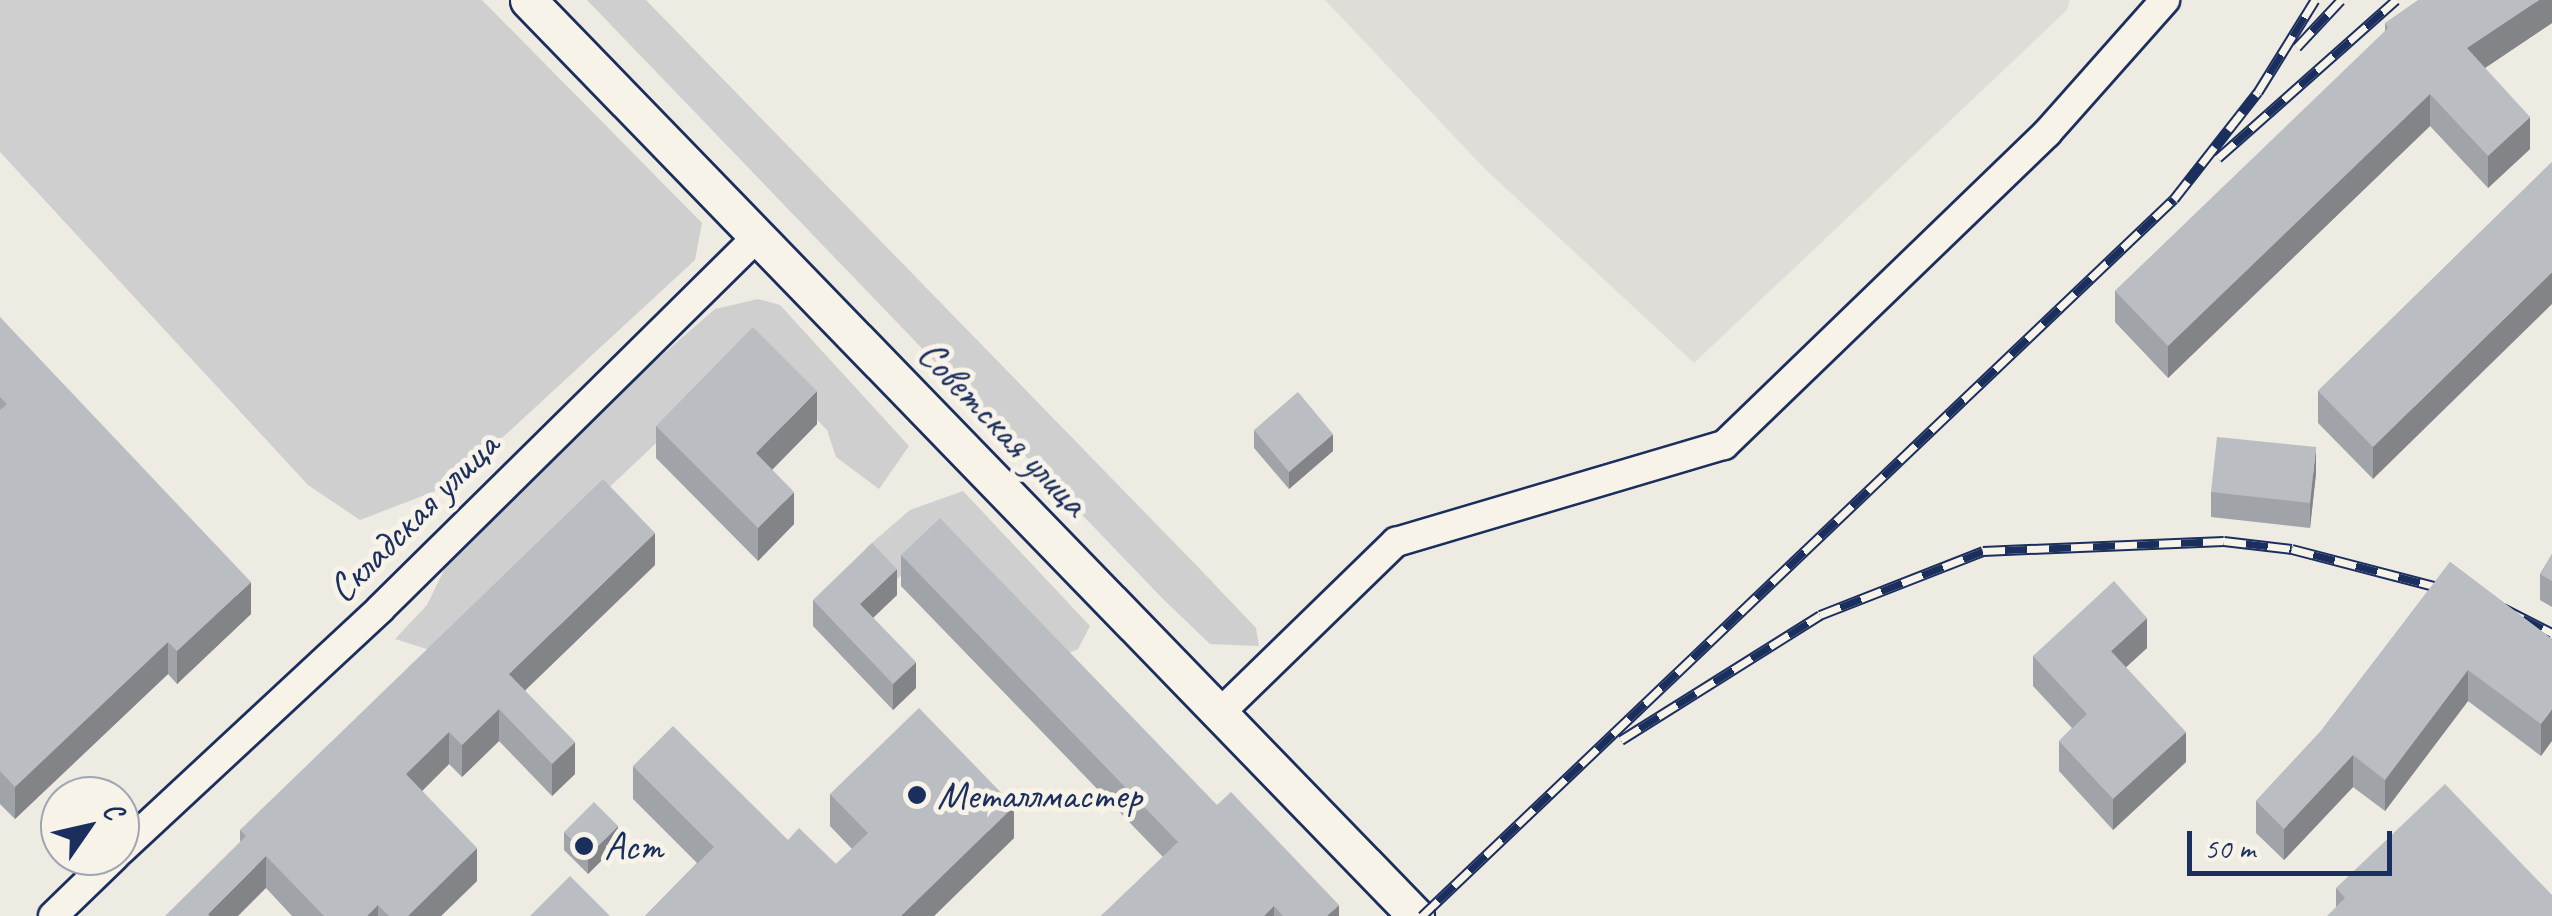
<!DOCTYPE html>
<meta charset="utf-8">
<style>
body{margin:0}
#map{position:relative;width:2552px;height:916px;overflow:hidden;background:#eeebe2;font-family:Caveat,sans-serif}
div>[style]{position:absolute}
.built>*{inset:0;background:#deddd8}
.green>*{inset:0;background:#cfcfcf}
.roads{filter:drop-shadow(2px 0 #1b2f5e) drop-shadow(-2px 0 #1b2f5e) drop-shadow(0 2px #1b2f5e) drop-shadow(0 -2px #1b2f5e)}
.minor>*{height:28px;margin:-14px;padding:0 14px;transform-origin:14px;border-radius:14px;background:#f7f3e8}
.major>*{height:35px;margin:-17.5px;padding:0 17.5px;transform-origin:17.5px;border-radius:17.5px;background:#f7f3e8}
.rail>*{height:11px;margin-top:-5.5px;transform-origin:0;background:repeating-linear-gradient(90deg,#f7f3e8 0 22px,#1b2f5e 0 44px);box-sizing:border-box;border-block:2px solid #1b2f5e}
.wall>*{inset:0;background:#a0a3a7}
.shaded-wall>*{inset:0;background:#828488}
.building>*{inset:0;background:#babdc2}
.dots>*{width:28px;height:28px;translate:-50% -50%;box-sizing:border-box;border:5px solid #f7f3e8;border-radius:50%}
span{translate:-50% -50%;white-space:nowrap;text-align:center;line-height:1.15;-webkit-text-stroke:10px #f7f3e8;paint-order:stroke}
.street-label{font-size:40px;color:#1b2f5e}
.poi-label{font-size:40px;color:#1b2f5e}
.left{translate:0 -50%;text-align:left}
.north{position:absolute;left:40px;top:776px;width:100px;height:100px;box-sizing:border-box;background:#f7f3e8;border:2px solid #9fa5b1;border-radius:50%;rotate:56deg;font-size:28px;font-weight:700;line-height:40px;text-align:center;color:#1b2f5e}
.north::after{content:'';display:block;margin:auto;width:35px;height:45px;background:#1b2f5e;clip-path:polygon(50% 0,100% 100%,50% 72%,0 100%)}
.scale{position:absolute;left:2187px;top:831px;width:205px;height:45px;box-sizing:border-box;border:5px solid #1b2f5e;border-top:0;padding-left:12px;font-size:30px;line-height:35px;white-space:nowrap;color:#1b2f5e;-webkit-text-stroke:8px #f7f3e8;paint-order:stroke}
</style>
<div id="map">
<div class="built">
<div style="clip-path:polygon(1325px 0,2070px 0,2067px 10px,1694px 363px,1485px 169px)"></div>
</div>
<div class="green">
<div style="clip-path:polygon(0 0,482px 0,702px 223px,695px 260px,451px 485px,360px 520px,308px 485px,0 152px)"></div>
<div style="clip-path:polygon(587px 0,646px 0,1198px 567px,1256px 628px,1259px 646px,1210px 644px,1164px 600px)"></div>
<div style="clip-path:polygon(758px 299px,780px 305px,909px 446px,879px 489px,836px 457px,827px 430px,752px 352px,436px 652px,395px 639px,427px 605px,446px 566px,592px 416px,715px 309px)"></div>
<div style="clip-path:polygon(963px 491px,1090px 626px,1078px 649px,1056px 658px,941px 540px,896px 580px,858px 568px,866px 548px,910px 510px)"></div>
</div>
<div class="roads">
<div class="minor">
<div style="left:1222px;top:711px;width:243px;rotate:-44.2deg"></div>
<div style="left:1396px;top:542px;width:342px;rotate:-16.5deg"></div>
<div style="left:1724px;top:445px;width:449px;rotate:-44deg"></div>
<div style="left:2047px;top:133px;width:178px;rotate:-48.4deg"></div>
<div style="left:120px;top:851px;width:355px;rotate:-42.9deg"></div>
<div style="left:380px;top:609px;width:531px;rotate:-44.62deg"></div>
<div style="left:53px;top:916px;width:86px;rotate:-44.1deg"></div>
</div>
<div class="major">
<div style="left:528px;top:0;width:1276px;rotate:45.89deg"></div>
</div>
</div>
<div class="rail">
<div style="left:2297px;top:47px;width:64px;rotate:-46.9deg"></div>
<div style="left:2218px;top:158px;width:238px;rotate:-41.6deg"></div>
<div style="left:2503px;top:608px;width:55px;rotate:27deg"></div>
<div style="left:1621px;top:740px;width:235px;rotate:-32.1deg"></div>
<div style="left:1820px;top:615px;width:175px;rotate:-21.4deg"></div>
<div style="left:1983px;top:551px;width:241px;rotate:-2.4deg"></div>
<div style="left:2224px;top:541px;width:68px;rotate:6.7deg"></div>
<div style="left:2292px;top:549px;width:175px;rotate:14.6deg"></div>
<div style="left:1422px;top:916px;width:1039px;rotate:-43.64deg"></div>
<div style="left:2174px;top:199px;width:136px;rotate:-51.9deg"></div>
<div style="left:2258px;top:92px;width:108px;rotate:-58.2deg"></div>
</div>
<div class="wall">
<div style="clip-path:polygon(2552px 0,2552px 23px,2485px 68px,2530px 149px,2488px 188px,2430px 126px,2168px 378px,2115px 322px,2115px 291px,2385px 32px,2385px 23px)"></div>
<div style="clip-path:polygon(2552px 162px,2373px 479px,2318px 423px,2318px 391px)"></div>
<div style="clip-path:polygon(0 317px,251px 614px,177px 684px,168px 674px,15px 819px,0 804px)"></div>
<div style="clip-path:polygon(817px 424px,772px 470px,794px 524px,758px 561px,656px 458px,656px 426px)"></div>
<div style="clip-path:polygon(1254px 430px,1333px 451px,1289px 489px,1254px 448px)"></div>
<div style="clip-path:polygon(2316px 473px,2310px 528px,2211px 517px,2211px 492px)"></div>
<div style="clip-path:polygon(2552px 554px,2552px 607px,2540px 600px,2540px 574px)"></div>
<div style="clip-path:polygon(901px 555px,1217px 805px,1339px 916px,1101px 916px,1163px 857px,901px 586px)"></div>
<div style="clip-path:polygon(2450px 562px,2552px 639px,2541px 756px,2468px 701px,2385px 811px,2353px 787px,2284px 860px,2256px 833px,2256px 801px,2321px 731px)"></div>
<div style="clip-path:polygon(655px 565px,525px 690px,575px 774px,552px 796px,499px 741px,462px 777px,449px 764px,422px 791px,477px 881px,441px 916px,292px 916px,266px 888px,240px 841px,240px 830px)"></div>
<div style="clip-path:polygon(897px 595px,873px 618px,916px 688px,893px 710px,813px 626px,813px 600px)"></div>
<div style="clip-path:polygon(2147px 648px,2126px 667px,2186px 762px,2113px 830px,2059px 771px,2059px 741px,2072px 728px,2033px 686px,2033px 656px)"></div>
<div style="clip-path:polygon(633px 766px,788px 840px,836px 864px,852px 849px,830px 826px,830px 794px,1014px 838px,934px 916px,645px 916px,697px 863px,633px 799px)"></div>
<div style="clip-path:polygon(564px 832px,618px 844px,588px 874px,564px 850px)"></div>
<div style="clip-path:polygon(2336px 888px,2552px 895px,2336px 907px)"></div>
</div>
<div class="shaded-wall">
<div style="clip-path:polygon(2539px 0,2552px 0,2552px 23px,2467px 80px,2467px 48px)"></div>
<div style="clip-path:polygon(2430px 94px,2430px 126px,2168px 378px,2168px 346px)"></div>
<div style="clip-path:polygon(2530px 117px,2530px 149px,2488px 188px,2488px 156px)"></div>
<div style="clip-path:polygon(2552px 272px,2552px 304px,2373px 479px,2373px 447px)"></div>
<div style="clip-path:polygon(817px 391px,817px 424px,756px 486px,756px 453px)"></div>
<div style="clip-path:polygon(1333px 434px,1333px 451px,1289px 489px,1289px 472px)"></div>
<div style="clip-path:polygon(2316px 447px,2316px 473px,2310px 528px,2310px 503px)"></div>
<div style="clip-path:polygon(794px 492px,794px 524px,758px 561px,758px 528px)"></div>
<div style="clip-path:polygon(655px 533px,655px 565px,509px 706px,509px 674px)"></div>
<div style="clip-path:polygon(897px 569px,897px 595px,860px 630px,860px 604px)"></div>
<div style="clip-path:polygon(251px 582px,251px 614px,177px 684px,177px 651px)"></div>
<div style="clip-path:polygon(2147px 618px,2147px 648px,2111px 681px,2111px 651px)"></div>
<div style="clip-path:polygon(168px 642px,168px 674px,15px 819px,15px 787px)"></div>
<div style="clip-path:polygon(916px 662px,916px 688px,893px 710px,893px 684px)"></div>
<div style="clip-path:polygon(2468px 670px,2468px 701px,2385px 811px,2385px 780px)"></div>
<div style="clip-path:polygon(499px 709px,499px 741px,462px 777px,462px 745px)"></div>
<div style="clip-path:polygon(2552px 709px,2552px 741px,2541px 756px,2541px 724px)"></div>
<div style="clip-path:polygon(449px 732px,449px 764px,406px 807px,406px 774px)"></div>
<div style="clip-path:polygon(2186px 732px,2186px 762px,2113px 830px,2113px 799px)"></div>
<div style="clip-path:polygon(575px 742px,575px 774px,552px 796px,552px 764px)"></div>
<div style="clip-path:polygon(2353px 755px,2353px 787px,2284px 860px,2284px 829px)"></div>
<div style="clip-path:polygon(1014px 806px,1014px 838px,934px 916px,901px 916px)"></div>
<div style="clip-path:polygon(618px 826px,618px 844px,588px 874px,588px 856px)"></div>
<div style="clip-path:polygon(477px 848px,477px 881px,441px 916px,408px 916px)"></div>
<div style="clip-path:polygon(266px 856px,266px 888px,238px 916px,208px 916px,208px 914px)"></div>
<div style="clip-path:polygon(378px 905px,378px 916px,367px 916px)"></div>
<div style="clip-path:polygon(1339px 905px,1339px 916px,1327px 916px)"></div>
<div style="clip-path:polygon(1274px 906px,1274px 916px,1264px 916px)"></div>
</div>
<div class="building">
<div style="clip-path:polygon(2418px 0,2539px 0,2467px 48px,2530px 117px,2488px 156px,2430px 94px,2168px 346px,2115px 291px,2388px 28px,2385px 23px)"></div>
<div style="clip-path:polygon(2552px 162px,2552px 272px,2373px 447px,2318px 391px)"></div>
<div style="clip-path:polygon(0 317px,251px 582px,177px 651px,168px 642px,15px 787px,0 771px,0 410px,7px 404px,0 397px)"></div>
<div style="clip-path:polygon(753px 327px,817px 391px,756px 453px,794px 492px,758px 528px,656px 426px)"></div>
<div style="clip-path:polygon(1298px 392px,1333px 434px,1289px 472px,1254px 430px)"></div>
<div style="clip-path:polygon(2217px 437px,2316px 447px,2310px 503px,2211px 492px)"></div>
<div style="clip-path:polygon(603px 479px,655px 533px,509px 674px,575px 742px,552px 764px,499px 709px,462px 745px,449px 732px,406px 774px,477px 848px,408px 916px,389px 916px,378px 905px,367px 916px,324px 916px,266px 856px,208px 914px,210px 916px,165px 916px,246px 836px,240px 830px)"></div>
<div style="clip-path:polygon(940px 518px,1217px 805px,1231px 792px,1339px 905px,1327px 916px,1283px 916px,1274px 906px,1264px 916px,1101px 916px,1178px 842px,901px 555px)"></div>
<div style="clip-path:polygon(872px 543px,897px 569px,860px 604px,916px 662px,893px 684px,813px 600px)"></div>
<div style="clip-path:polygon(2552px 554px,2552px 581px,2540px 574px)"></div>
<div style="clip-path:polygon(2450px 562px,2552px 639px,2552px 709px,2541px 724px,2468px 670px,2385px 780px,2353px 755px,2284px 829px,2256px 801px,2321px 731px)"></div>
<div style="clip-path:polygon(2114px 581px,2147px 618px,2111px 651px,2186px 732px,2113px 799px,2059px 741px,2087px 714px,2033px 656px)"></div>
<div style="clip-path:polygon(919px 708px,1014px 806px,901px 916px,645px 916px,714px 847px,633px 766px,673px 726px,788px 840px,799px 828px,836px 864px,868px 833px,830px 794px)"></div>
<div style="clip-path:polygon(2445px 784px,2552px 895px,2552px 916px,2327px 916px,2345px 898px,2336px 888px)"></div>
<div style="clip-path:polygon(594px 802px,618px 826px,588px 856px,564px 832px)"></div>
<div style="clip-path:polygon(570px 876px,610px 916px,530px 916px)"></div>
</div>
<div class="dots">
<div style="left:917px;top:795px;background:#1b2f5e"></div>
<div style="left:584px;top:846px;background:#1b2f5e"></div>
</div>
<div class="street-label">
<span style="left:1003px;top:428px;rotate:46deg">Советская улица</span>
<span style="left:413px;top:517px;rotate:-45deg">Складская улица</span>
</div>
<div class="poi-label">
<span class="left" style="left:937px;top:795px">Металлмастер</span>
<span class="left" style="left:604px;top:846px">Аст</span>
</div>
<div class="north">С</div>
<div class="scale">50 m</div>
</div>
